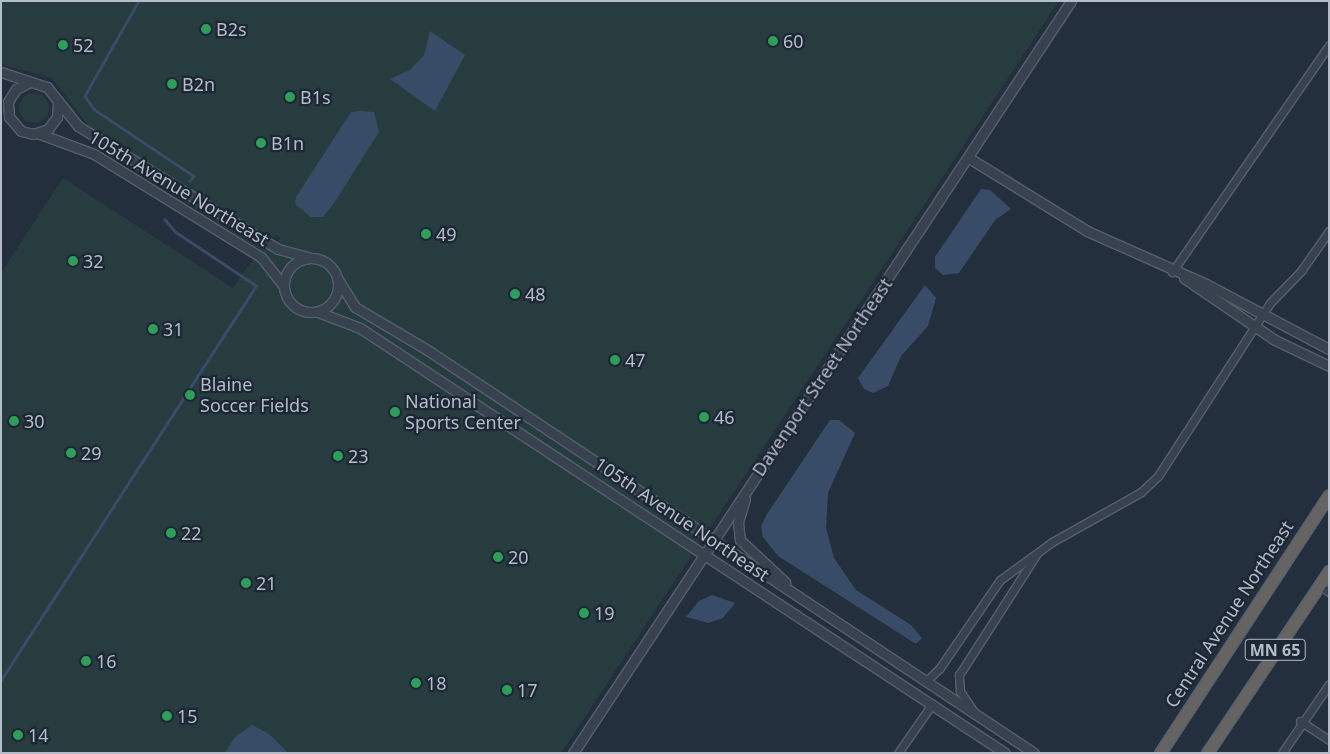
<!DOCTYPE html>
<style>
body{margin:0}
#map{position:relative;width:1330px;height:754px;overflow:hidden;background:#242f3e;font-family:"Noto Sans",sans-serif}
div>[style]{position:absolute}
.green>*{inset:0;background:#263c3f}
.round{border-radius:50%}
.water>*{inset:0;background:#394c67}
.stream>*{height:2.5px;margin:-1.25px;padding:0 1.25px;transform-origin:1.25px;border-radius:1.25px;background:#394c67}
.roads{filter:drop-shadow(1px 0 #565f6c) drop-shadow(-1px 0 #565f6c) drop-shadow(0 1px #565f6c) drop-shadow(0 -1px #565f6c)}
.minor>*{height:7px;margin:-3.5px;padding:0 3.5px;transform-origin:3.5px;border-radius:3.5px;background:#38414e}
.tertiary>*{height:9px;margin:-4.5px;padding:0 4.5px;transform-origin:4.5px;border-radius:4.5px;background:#38414e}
.tertiary>.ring{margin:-4.5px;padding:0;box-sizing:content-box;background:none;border:9px solid #38414e;border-radius:50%}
.trunk>*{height:11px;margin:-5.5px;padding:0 5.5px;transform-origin:5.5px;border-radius:5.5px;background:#656462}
.dots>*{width:14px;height:14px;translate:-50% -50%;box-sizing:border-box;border:2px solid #1d2633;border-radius:50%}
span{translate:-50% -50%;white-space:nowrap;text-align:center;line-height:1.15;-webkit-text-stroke:4.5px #1d2633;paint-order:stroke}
.shield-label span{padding:1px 4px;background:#1d2633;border:1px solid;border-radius:4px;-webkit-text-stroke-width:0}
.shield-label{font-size:16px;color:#b4bcc9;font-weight:700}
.poi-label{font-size:18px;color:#b4bcc9}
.left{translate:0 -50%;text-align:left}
.street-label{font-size:18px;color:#b4bcc9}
.frame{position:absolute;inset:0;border:2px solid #b4bcc9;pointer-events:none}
</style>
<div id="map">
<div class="green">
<div style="clip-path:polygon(1px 1px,1059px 1px,561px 753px,1px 753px,1px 273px,63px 178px,233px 288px,250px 263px,264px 252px,80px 136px,134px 165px,266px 250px,281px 238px,240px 226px,119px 150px,88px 125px,52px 78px,1px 64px)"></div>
<div class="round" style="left:19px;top:93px;width:30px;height:30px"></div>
</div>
<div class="water">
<div style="clip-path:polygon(430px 31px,465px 55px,435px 111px,390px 79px,410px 70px,424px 55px)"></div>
<div style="clip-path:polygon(359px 111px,374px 112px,379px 132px,334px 203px,323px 217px,311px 217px,295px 204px,296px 197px,351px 112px)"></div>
<div style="clip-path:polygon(981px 189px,990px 190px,1011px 209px,995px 220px,959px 273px,943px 275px,935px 268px,935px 257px)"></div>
<div style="clip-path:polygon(925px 285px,936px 298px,928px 326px,901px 356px,888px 386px,873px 393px,864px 389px,858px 378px)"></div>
<div style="clip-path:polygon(830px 420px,839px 420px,855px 433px,828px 493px,826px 528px,834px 558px,856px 590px,911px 625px,922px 638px,916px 644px,778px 556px,763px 537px,761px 526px,767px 514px)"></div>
<div style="clip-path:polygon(712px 595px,735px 603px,723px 618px,708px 623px,686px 617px,699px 601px)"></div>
<div style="clip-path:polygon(252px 725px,269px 734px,288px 753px,225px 753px,235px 737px)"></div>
</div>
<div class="stream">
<div style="left:139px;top:1px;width:109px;rotate:119.6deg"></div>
<div style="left:85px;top:96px;width:16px;rotate:55deg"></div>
<div style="left:94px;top:109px;width:120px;rotate:33.8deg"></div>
<div style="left:194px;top:176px;width:6px;rotate:129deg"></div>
<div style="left:1px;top:680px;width:469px;rotate:-57.1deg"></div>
<div style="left:256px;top:286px;width:97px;rotate:-146.3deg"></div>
<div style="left:175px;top:232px;width:16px;rotate:-130deg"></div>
</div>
<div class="roads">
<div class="minor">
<div style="left:1172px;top:272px;width:276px;rotate:-55.3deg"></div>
<div style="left:1319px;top:585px;width:12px;rotate:35deg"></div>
<div style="left:926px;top:681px;width:18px;rotate:-43deg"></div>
<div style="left:939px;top:669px;width:108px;rotate:-55.6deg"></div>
<div style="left:1000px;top:580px;width:64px;rotate:-36.2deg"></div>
<div style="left:1052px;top:542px;width:102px;rotate:-29.3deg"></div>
<div style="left:1141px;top:492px;width:23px;rotate:-43deg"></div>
<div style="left:1158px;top:476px;width:206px;rotate:-57.1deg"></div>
<div style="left:1270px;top:303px;width:45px;rotate:-45.9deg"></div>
<div style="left:1301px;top:271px;width:49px;rotate:-55deg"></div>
<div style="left:976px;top:715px;width:29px;rotate:-124deg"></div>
<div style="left:960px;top:691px;width:16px;rotate:-94deg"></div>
<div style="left:959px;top:675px;width:143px;rotate:-57.3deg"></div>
<div style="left:1300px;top:721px;width:35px;rotate:33deg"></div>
<div style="left:898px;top:753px;width:60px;rotate:-55.2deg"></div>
<div style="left:1282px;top:753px;width:83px;rotate:-55.7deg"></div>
</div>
<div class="tertiary">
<div style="left:1px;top:72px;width:48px;rotate:18.1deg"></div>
<div style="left:47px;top:87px;width:50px;rotate:51.5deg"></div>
<div style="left:78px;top:126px;width:235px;rotate:31.6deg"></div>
<div style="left:278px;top:249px;width:34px;rotate:15deg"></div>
<div style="left:30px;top:82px;width:16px;rotate:153deg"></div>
<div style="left:16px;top:89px;width:15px;rotate:122deg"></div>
<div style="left:8px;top:102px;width:15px;rotate:86deg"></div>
<div style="left:9px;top:117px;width:18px;rotate:49deg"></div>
<div style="left:21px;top:131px;width:12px;rotate:14deg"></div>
<div style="left:33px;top:134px;width:16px;rotate:-18deg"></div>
<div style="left:48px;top:129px;width:15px;rotate:-53deg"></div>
<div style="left:57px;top:117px;width:16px;rotate:-86deg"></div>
<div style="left:40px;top:134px;width:58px;rotate:20.3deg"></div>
<div style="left:94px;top:154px;width:196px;rotate:31.7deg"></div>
<div style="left:261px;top:257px;width:36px;rotate:52deg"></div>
<div style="left:969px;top:158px;width:139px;rotate:31.7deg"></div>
<div style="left:1087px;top:231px;width:130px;rotate:24deg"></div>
<div style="left:1206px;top:284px;width:139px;rotate:27.9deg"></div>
<div class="ring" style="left:284px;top:258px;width:45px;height:45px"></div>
<div style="left:337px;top:278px;width:34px;rotate:58deg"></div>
<div style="left:355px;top:307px;width:86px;rotate:30.7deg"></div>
<div style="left:429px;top:351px;width:726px;rotate:33.6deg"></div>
<div style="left:1184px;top:278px;width:110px;rotate:34.3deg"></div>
<div style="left:1275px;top:340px;width:60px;rotate:25.7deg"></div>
<div style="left:318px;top:312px;width:45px;rotate:20.9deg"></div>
<div style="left:360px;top:328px;width:772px;rotate:33.38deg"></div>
<div style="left:745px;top:499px;width:24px;rotate:107deg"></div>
<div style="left:738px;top:522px;width:18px;rotate:84deg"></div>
<div style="left:740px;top:540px;width:62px;rotate:43deg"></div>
<div style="left:573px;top:753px;width:902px;rotate:-56.49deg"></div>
</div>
<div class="trunk">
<div style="left:1160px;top:753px;width:308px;rotate:-56.8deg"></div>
<div style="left:1207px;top:753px;width:219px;rotate:-56.2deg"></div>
</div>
</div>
<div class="dots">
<div style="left:206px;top:29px;background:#2e9e5b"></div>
<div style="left:773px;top:41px;background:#2e9e5b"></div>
<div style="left:63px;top:45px;background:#2e9e5b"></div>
<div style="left:172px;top:84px;background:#2e9e5b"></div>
<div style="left:290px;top:97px;background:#2e9e5b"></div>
<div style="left:261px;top:143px;background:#2e9e5b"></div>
<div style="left:426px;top:234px;background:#2e9e5b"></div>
<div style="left:73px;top:261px;background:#2e9e5b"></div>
<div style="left:515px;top:294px;background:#2e9e5b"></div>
<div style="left:153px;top:329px;background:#2e9e5b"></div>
<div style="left:615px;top:360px;background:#2e9e5b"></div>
<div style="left:190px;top:395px;background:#2e9e5b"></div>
<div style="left:395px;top:412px;background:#2e9e5b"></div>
<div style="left:704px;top:417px;background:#2e9e5b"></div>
<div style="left:14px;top:421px;background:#2e9e5b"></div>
<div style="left:71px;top:453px;background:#2e9e5b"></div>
<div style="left:338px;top:456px;background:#2e9e5b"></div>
<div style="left:171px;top:533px;background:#2e9e5b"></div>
<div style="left:498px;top:557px;background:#2e9e5b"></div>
<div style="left:246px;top:583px;background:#2e9e5b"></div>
<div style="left:584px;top:613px;background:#2e9e5b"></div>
<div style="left:86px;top:661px;background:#2e9e5b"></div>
<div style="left:416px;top:683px;background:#2e9e5b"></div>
<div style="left:507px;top:690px;background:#2e9e5b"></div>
<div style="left:167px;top:716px;background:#2e9e5b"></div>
<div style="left:18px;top:735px;background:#2e9e5b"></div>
</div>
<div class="shield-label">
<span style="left:1275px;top:650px">MN 65</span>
</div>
<div class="poi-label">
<span class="left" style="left:216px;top:29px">B2s</span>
<span class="left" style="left:783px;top:41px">60</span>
<span class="left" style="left:73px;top:45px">52</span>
<span class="left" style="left:182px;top:84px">B2n</span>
<span class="left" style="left:300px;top:97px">B1s</span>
<span class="left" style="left:271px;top:143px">B1n</span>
<span class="left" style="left:436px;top:234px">49</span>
<span class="left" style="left:83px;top:261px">32</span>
<span class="left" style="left:525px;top:294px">48</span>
<span class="left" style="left:163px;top:329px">31</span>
<span class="left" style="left:625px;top:360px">47</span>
<span class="left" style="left:200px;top:395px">Blaine<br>Soccer Fields</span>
<span class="left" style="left:405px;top:412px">National<br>Sports Center</span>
<span class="left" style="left:714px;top:417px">46</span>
<span class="left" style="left:24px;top:421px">30</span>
<span class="left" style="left:81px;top:453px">29</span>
<span class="left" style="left:348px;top:456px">23</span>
<span class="left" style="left:181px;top:533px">22</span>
<span class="left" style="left:508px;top:557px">20</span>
<span class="left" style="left:256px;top:583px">21</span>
<span class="left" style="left:594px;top:613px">19</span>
<span class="left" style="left:96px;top:661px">16</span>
<span class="left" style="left:426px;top:683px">18</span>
<span class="left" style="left:517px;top:690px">17</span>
<span class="left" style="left:177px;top:716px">15</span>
<span class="left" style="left:28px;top:735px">14</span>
</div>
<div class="street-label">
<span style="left:179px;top:188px;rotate:31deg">105th Avenue Northeast</span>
<span style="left:822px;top:377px;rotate:-56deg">Davenport Street Northeast</span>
<span style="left:682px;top:519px;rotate:34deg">105th Avenue Northeast</span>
<span style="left:1229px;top:614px;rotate:-57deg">Central Avenue Northeast</span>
</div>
<div class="frame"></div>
</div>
